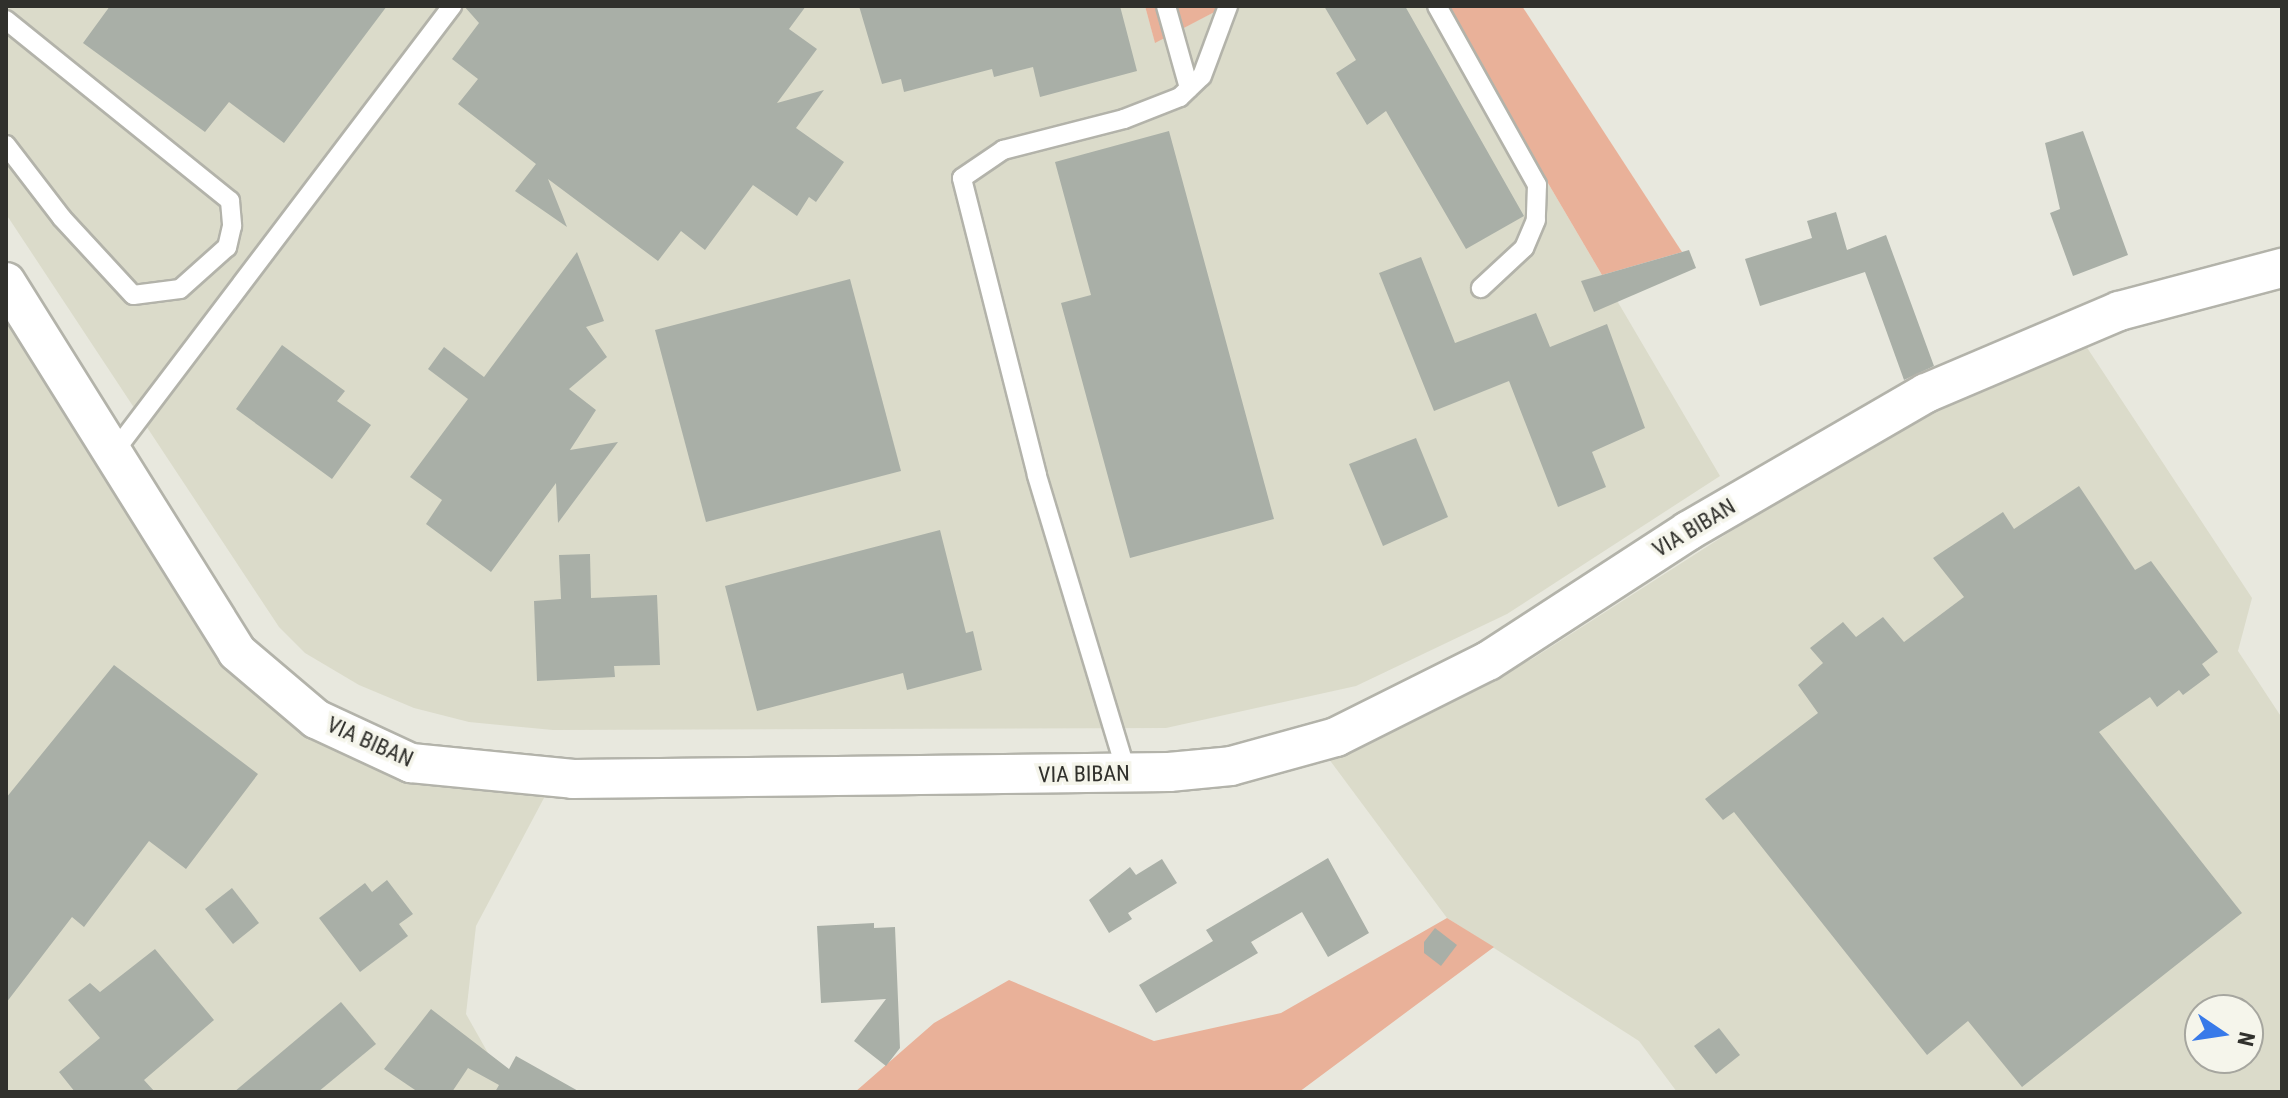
<!DOCTYPE html>
<style>
body{margin:0}
#map{position:relative;width:2288px;height:1098px;overflow:hidden;background:#e8e8de;font-family:"Roboto Condensed",sans-serif}
div>[style]{position:absolute}
.built>*{inset:0;background:#dbdbca}
.green>*{inset:0;background:#e9b199}
.building>*{inset:0;background:#a9afa7}
.roads{filter:drop-shadow(2px 0 #b3b3aa) drop-shadow(-2px 0 #b3b3aa) drop-shadow(0 2px #b3b3aa) drop-shadow(0 -2px #b3b3aa)}
.lane>*{height:18px;margin:-9px;padding:0 9px;transform-origin:9px;border-radius:9px;background:#fff}
.street>*{height:38px;margin:-19px;padding:0 19px;transform-origin:19px;border-radius:19px;background:#fff}
span{translate:-50% -50%;white-space:nowrap;text-align:center;line-height:1.15;-webkit-text-stroke:7px #f5f5eb;paint-order:stroke}
.street-label{font-size:22px;color:#30302c}
.frame{position:absolute;inset:0;border:8px solid #30302c;pointer-events:none}
.north{position:absolute;left:2184px;top:994px;width:80px;height:80px;box-sizing:border-box;background:#f5f5eb;border:2px solid #a6a69f;border-radius:50%;rotate:103deg;font-size:22px;font-weight:700;line-height:32px;text-align:center;color:#30302c}
.north::after{content:'';display:block;margin:auto;width:28px;height:36px;background:#387ae9;clip-path:polygon(50% 0,100% 100%,50% 72%,0 100%)}
</style>
<div id="map">
<div class="built">
<div style="clip-path:polygon(6px 6px,1145px 6px,1155px 42px,1226px 6px,1444px 6px,1720px 476px,1507px 614px,1356px 686px,1166px 728px,553px 730px,469px 722px,414px 708px,359px 685px,305px 653px,279px 627px,6px 214px)"></div>
<div style="clip-path:polygon(6px 305px,160px 546px,336px 731px,553px 781px,476px 926px,466px 1014px,510px 1092px,6px 1092px)"></div>
<div style="clip-path:polygon(evenodd,2080px 337px,2252px 598px,2238px 651px,2282px 718px,2282px 1092px,1677px 1092px,1639px 1041px,1447px 918px,1320px 747px,1374px 734px,1532px 659px,1856px 451px,1983px 380px,2080px 337px,2200px 1010px,2248px 1010px,2248px 1058px,2200px 1058px,2200px 1010px)"></div>
</div>
<div class="green">
<div style="clip-path:polygon(1145px 6px,1226px 6px,1155px 43px)"></div>
<div style="clip-path:polygon(1444px 6px,1522px 6px,1682px 252px,1602px 275px)"></div>
<div style="clip-path:polygon(1447px 918px,1494px 947px,1299px 1092px,855px 1092px,934px 1023px,1009px 980px,1154px 1041px,1281px 1013px)"></div>
</div>
<div class="building">
<div style="clip-path:polygon(110px 6px,387px 6px,284px 143px,229px 102px,205px 132px,83px 43px)"></div>
<div style="clip-path:polygon(464px 6px,806px 6px,789px 29px,817px 49px,777px 103px,824px 90px,796px 128px,844px 162px,816px 202px,809px 197px,797px 216px,753px 185px,705px 250px,681px 231px,658px 261px,548px 179px,567px 227px,515px 191px,536px 164px,458px 104px,478px 79px,452px 59px,479px 23px)"></div>
<div style="clip-path:polygon(859px 6px,1120px 6px,1137px 71px,1040px 97px,1033px 67px,994px 77px,992px 69px,904px 92px,901px 79px,882px 84px)"></div>
<div style="clip-path:polygon(1324px 6px,1405px 6px,1524px 216px,1466px 249px,1386px 111px,1367px 125px,1336px 73px,1356px 60px)"></div>
<div style="clip-path:polygon(1169px 131px,1274px 519px,1130px 558px,1061px 303px,1091px 295px,1055px 162px)"></div>
<div style="clip-path:polygon(2083px 131px,2128px 255px,2073px 276px,2050px 213px,2060px 209px,2045px 143px)"></div>
<div style="clip-path:polygon(1836px 212px,1847px 250px,1886px 235px,1934px 366px,1904px 380px,1865px 272px,1760px 306px,1745px 259px,1812px 238px,1807px 221px)"></div>
<div style="clip-path:polygon(1689px 250px,1696px 268px,1594px 312px,1581px 281px)"></div>
<div style="clip-path:polygon(577px 252px,604px 321px,586px 327px,607px 357px,569px 389px,596px 410px,570px 450px,618px 442px,558px 523px,556px 483px,491px 572px,426px 524px,442px 500px,410px 477px,468px 399px,428px 369px,444px 347px,484px 377px)"></div>
<div style="clip-path:polygon(1421px 257px,1455px 343px,1536px 313px,1550px 347px,1607px 324px,1645px 428px,1592px 452px,1606px 487px,1558px 507px,1509px 381px,1434px 411px,1379px 273px)"></div>
<div style="clip-path:polygon(850px 279px,901px 471px,706px 522px,655px 330px)"></div>
<div style="clip-path:polygon(282px 345px,345px 391px,337px 401px,371px 425px,332px 479px,236px 409px)"></div>
<div style="clip-path:polygon(1416px 438px,1448px 517px,1383px 546px,1349px 464px)"></div>
<div style="clip-path:polygon(2079px 486px,2135px 570px,2151px 561px,2218px 652px,2202px 664px,2210px 675px,2183px 695px,2179px 690px,2157px 707px,2150px 697px,2099px 732px,2242px 913px,2022px 1087px,1968px 1021px,1927px 1055px,1734px 812px,1723px 820px,1705px 799px,1818px 713px,1798px 685px,1823px 663px,1810px 648px,1843px 622px,1856px 637px,1883px 617px,1904px 642px,1964px 597px,1933px 558px,2003px 512px,2014px 529px)"></div>
<div style="clip-path:polygon(940px 530px,966px 633px,973px 631px,982px 670px,907px 690px,903px 673px,757px 711px,725px 586px)"></div>
<div style="clip-path:polygon(590px 554px,591px 598px,657px 595px,660px 665px,614px 666px,615px 677px,537px 681px,534px 601px,561px 599px,559px 555px)"></div>
<div style="clip-path:polygon(114px 665px,258px 774px,186px 869px,149px 841px,84px 927px,72px 917px,6px 1003px,6px 798px)"></div>
<div style="clip-path:polygon(1328px 858px,1369px 933px,1328px 957px,1302px 912px,1251px 942px,1258px 953px,1156px 1013px,1139px 985px,1213px 941px,1206px 930px)"></div>
<div style="clip-path:polygon(1162px 859px,1177px 883px,1128px 913px,1132px 919px,1109px 933px,1089px 900px,1130px 867px,1136px 875px)"></div>
<div style="clip-path:polygon(387px 880px,413px 914px,399px 924px,408px 936px,360px 972px,319px 918px,365px 883px,372px 892px)"></div>
<div style="clip-path:polygon(232px 888px,259px 923px,233px 944px,205px 909px)"></div>
<div style="clip-path:polygon(874px 923px,874px 928px,895px 927px,900px 1048px,886px 1066px,854px 1041px,886px 999px,821px 1003px,817px 926px)"></div>
<div style="clip-path:polygon(1435px 928px,1457px 945px,1441px 966px,1424px 953px,1424px 942px)"></div>
<div style="clip-path:polygon(155px 949px,214px 1020px,144px 1080px,155px 1092px,75px 1092px,59px 1072px,100px 1038px,68px 1000px,90px 983px,100px 992px)"></div>
<div style="clip-path:polygon(341px 1002px,376px 1044px,318px 1092px,234px 1092px)"></div>
<div style="clip-path:polygon(431px 1009px,509px 1069px,516px 1056px,580px 1092px,495px 1092px,499px 1085px,468px 1068px,452px 1092px,418px 1092px,384px 1069px)"></div>
<div style="clip-path:polygon(1719px 1028px,1740px 1055px,1716px 1074px,1694px 1046px)"></div>
</div>
<div class="roads">
<div class="lane">
<div style="left:1166px;top:6px;width:85px;rotate:74.3deg"></div>
<div style="left:1437px;top:6px;width:205px;rotate:60.8deg"></div>
<div style="left:1537px;top:185px;width:35px;rotate:92deg"></div>
<div style="left:1536px;top:220px;width:30px;rotate:113deg"></div>
<div style="left:1524px;top:248px;width:59px;rotate:137.1deg"></div>
<div style="left:6px;top:20px;width:288px;rotate:38.9deg"></div>
<div style="left:230px;top:201px;width:25px;rotate:85deg"></div>
<div style="left:232px;top:226px;width:22px;rotate:103deg"></div>
<div style="left:227px;top:247px;width:63px;rotate:138.2deg"></div>
<div style="left:180px;top:289px;width:47px;rotate:172.7deg"></div>
<div style="left:133px;top:295px;width:105px;rotate:-132.7deg"></div>
<div style="left:62px;top:218px;width:92px;rotate:-127.5deg"></div>
<div style="left:114px;top:452px;width:560px;rotate:-52.84deg"></div>
<div style="left:1127px;top:774px;width:312px;rotate:-106.8deg"></div>
<div style="left:1037px;top:475px;width:306px;rotate:-104.2deg"></div>
<div style="left:962px;top:178px;width:50px;rotate:-34.3deg"></div>
<div style="left:1003px;top:150px;width:125px;rotate:-14.4deg"></div>
<div style="left:1124px;top:119px;width:60px;rotate:-21.4deg"></div>
<div style="left:1180px;top:97px;width:30px;rotate:-44deg"></div>
<div style="left:1202px;top:76px;width:75px;rotate:-69.6deg"></div>
</div>
<div class="street">
<div style="left:6px;top:282px;width:436px;rotate:58deg"></div>
<div style="left:237px;top:652px;width:104px;rotate:40.3deg"></div>
<div style="left:316px;top:719px;width:105px;rotate:24.9deg"></div>
<div style="left:411px;top:763px;width:163px;rotate:5.6deg"></div>
<div style="left:573px;top:779px;width:596px;rotate:-0.67deg"></div>
<div style="left:1169px;top:772px;width:62px;rotate:-5.5deg"></div>
<div style="left:1231px;top:766px;width:109px;rotate:-15.4deg"></div>
<div style="left:1336px;top:737px;width:170px;rotate:-26.6deg"></div>
<div style="left:1488px;top:661px;width:239px;rotate:-33deg"></div>
<div style="left:1688px;top:531px;width:275px;rotate:-30.1deg"></div>
<div style="left:1926px;top:393px;width:210px;rotate:-23deg"></div>
<div style="left:2119px;top:311px;width:169px;rotate:-14.8deg"></div>
</div>
</div>
<div class="street-label">
<span style="left:1694px;top:528px;rotate:-31deg">VIA BIBAN</span>
<span style="left:370px;top:742px;rotate:24deg">VIA BIBAN</span>
<span style="left:1084px;top:774px;rotate:-1deg">VIA BIBAN</span>
</div>
<div class="frame"></div>
<div class="north">N</div>
</div>
